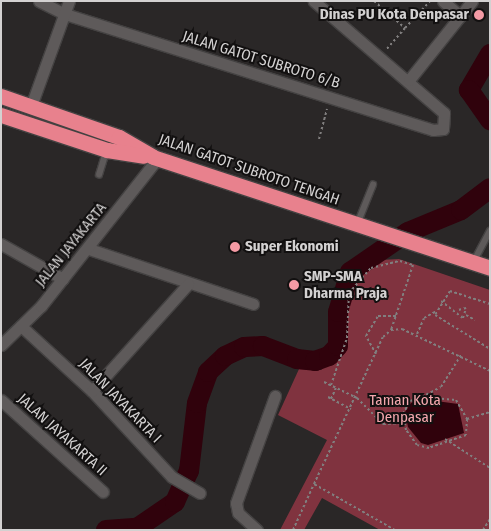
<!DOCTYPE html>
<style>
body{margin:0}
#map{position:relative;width:491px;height:531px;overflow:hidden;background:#2a2727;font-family:"Fira Sans Condensed",sans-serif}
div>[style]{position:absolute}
.green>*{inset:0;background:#80333f}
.water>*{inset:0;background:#30020c}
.river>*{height:20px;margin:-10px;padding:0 10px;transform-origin:10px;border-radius:10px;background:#30020c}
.path>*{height:2px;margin-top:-1px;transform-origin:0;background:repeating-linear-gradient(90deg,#817f7f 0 2.5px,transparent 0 5px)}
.roads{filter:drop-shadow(1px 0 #444242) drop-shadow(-1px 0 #444242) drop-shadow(0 1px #444242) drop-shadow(0 -1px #444242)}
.lane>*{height:5.5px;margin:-2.75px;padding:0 2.75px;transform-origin:2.75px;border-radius:2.75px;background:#5e5a5a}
.street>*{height:11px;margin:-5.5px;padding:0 5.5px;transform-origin:5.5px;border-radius:5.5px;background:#5e5a5a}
.highway>*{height:15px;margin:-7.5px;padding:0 7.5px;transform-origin:7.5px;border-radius:7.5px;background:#e8818d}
.dots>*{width:14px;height:14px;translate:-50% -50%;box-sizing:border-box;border:2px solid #121010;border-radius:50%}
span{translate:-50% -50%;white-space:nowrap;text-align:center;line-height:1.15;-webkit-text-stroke:4px #121010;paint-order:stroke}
.poi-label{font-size:15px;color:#d3d1d1;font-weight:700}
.right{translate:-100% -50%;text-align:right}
.left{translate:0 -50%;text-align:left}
.street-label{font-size:15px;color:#d3d1d1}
.park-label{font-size:15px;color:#f4a6ad}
.frame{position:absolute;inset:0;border:2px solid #d3d1d1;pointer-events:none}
</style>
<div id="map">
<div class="green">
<div style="clip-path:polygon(399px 259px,490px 290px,490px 530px,380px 530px,322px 498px,304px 530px,280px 530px,327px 440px,278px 415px,299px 369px,321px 370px,339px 355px,347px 292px,360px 272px,380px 260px)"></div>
</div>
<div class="water">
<div style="clip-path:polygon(422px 399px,458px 404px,464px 433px,428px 445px,421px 443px,408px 427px,405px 412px,411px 403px)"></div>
</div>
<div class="river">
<div style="left:490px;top:54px;width:42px;rotate:120.3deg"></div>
<div style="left:469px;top:90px;width:37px;rotate:55deg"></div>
<div style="left:106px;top:530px;width:31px;rotate:-4deg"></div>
<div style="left:137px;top:528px;width:46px;rotate:-34.4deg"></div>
<div style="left:175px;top:502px;width:34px;rotate:-66deg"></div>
<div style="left:189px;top:471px;width:68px;rotate:-83.3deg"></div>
<div style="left:197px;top:403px;width:33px;rotate:-70deg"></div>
<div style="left:208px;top:372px;width:23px;rotate:-43deg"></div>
<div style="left:225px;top:356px;width:21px;rotate:-25deg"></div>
<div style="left:244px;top:347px;width:19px;rotate:-3deg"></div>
<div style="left:263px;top:346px;width:36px;rotate:21deg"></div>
<div style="left:297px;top:359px;width:18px;rotate:6deg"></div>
<div style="left:315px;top:361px;width:15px;rotate:-20deg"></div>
<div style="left:329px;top:356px;width:13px;rotate:-48deg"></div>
<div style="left:338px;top:346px;width:34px;rotate:-90deg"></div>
<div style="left:338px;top:312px;width:42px;rotate:-73.3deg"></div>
<div style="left:350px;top:272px;width:70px;rotate:-34.6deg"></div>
<div style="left:408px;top:232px;width:57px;rotate:-22.5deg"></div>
<div style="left:461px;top:210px;width:36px;rotate:-37deg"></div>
</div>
<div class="path">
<div style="left:374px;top:1px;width:41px;rotate:41.1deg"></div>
<div style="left:405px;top:28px;width:28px;rotate:131deg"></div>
<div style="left:405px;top:28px;width:37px;rotate:-47deg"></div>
<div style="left:319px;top:139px;width:31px;rotate:-75deg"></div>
<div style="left:441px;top:301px;width:28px;rotate:38deg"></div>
<div style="left:463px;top:318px;width:10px;rotate:-73deg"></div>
<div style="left:466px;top:308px;width:8px;rotate:166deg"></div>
<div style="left:490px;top:304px;width:42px;rotate:-162deg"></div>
<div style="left:450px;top:291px;width:28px;rotate:122deg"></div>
<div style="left:435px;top:315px;width:65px;rotate:31.7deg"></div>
<div style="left:466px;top:315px;width:10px;rotate:29deg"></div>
<div style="left:417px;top:334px;width:17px;rotate:-66deg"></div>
<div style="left:424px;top:318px;width:13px;rotate:-29deg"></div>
<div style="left:376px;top:354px;width:21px;rotate:-119deg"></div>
<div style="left:366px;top:336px;width:23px;rotate:-59deg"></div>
<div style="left:378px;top:316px;width:18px"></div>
<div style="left:324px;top:382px;width:37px;rotate:26deg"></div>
<div style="left:357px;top:398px;width:37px;rotate:45deg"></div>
<div style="left:383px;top:424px;width:21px;rotate:-3deg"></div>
<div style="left:331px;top:385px;width:50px;rotate:-71.2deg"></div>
<div style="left:347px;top:338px;width:45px;rotate:-87.5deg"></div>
<div style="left:349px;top:293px;width:33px;rotate:-49deg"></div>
<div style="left:371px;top:268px;width:30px;rotate:-14deg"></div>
<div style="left:400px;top:261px;width:14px;rotate:17deg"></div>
<div style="left:413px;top:265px;width:69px;rotate:108.7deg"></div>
<div style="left:328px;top:397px;width:26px;rotate:28deg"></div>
<div style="left:422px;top:397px;width:34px;rotate:5deg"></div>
<div style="left:456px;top:400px;width:22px;rotate:60deg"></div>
<div style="left:467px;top:419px;width:16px;rotate:94deg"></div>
<div style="left:466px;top:435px;width:39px;rotate:161deg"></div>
<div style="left:429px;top:448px;width:12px;rotate:-166deg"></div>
<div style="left:417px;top:445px;width:19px;rotate:-126deg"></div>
<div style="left:406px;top:430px;width:16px;rotate:-101deg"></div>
<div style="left:403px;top:414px;width:15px;rotate:-62deg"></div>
<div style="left:410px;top:401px;width:13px;rotate:-18deg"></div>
<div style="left:422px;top:397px;width:21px;rotate:-28deg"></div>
<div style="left:441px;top:387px;width:38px;rotate:-58deg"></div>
<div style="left:331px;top:399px;width:12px;rotate:-66deg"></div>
<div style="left:467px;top:419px;width:24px;rotate:-17deg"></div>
<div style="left:445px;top:439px;width:54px;rotate:32.8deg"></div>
<div style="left:293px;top:530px;width:51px;rotate:-65.5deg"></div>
<div style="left:395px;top:530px;width:93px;rotate:-150.4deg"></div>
<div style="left:314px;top:484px;width:162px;rotate:-64.9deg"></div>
<div style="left:383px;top:337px;width:11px;rotate:-41deg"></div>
<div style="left:391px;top:330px;width:11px;rotate:-5deg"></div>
<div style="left:402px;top:329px;width:98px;rotate:25.5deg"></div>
<div style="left:483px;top:530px;width:13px;rotate:-58deg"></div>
</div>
<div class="roads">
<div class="lane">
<div style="left:99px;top:175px;width:24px;rotate:-73deg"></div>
<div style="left:358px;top:222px;width:40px;rotate:-68deg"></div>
<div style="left:474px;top:261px;width:34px;rotate:-62deg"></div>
</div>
<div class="street">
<div style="left:39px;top:1px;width:29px;rotate:27deg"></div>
<div style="left:65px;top:14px;width:386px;rotate:17.5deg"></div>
<div style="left:433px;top:130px;width:10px;rotate:-6deg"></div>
<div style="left:443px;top:129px;width:16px;rotate:-86deg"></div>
<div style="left:444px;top:113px;width:172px;rotate:-139.3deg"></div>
<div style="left:443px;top:1px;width:23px;rotate:41deg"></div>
<div style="left:409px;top:80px;width:101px;rotate:-51.4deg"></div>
<div style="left:31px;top:106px;width:112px;rotate:-70.1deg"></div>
<div style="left:1px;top:244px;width:71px;rotate:29.4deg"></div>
<div style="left:89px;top:249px;width:173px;rotate:18.5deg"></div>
<div style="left:21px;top:326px;width:96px;rotate:42.5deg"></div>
<div style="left:92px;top:391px;width:117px;rotate:47.1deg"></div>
<div style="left:172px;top:477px;width:32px;rotate:30deg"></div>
<div style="left:1px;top:345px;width:56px;rotate:-44.3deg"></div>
<div style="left:41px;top:306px;width:189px;rotate:-51.7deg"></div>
<div style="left:92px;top:391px;width:144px;rotate:-48.1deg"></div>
<div style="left:1px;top:400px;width:137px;rotate:42deg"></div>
<div style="left:257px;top:530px;width:25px;rotate:-138deg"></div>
<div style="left:238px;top:513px;width:10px;rotate:-101deg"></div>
<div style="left:236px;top:503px;width:114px;rotate:-70deg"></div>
</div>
<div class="highway">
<div style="left:1px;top:96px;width:125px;rotate:19.2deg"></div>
<div style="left:119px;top:137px;width:39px;rotate:30deg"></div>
<div style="left:153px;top:157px;width:355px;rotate:18.2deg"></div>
<div style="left:1px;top:115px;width:112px;rotate:18.3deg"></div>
<div style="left:107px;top:150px;width:37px;rotate:9deg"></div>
</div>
</div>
<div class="dots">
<div style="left:479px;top:15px;background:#f49aa4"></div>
<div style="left:235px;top:247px;background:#f49aa4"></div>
<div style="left:294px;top:285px;background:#f49aa4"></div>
</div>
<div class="poi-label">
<span class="right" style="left:469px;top:15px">Dinas PU Kota Denpasar</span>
<span class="left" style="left:245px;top:247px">Super Ekonomi</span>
<span class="left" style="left:304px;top:285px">SMP-SMA<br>Dharma Praja</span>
</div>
<div class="street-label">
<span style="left:261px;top:60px;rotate:17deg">JALAN GATOT SUBROTO 6/B</span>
<span style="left:249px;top:170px;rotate:19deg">JALAN GATOT SUBROTO TENGAH</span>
<span style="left:71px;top:245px;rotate:-51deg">JALAN JAYAKARTA</span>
<span style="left:120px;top:401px;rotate:46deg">JALAN JAYAKARTA I</span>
<span style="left:62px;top:435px;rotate:42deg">JALAN JAYAKARTA II</span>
</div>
<div class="park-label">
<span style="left:405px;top:409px">Taman Kota<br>Denpasar</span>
</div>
<div class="frame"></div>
</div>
